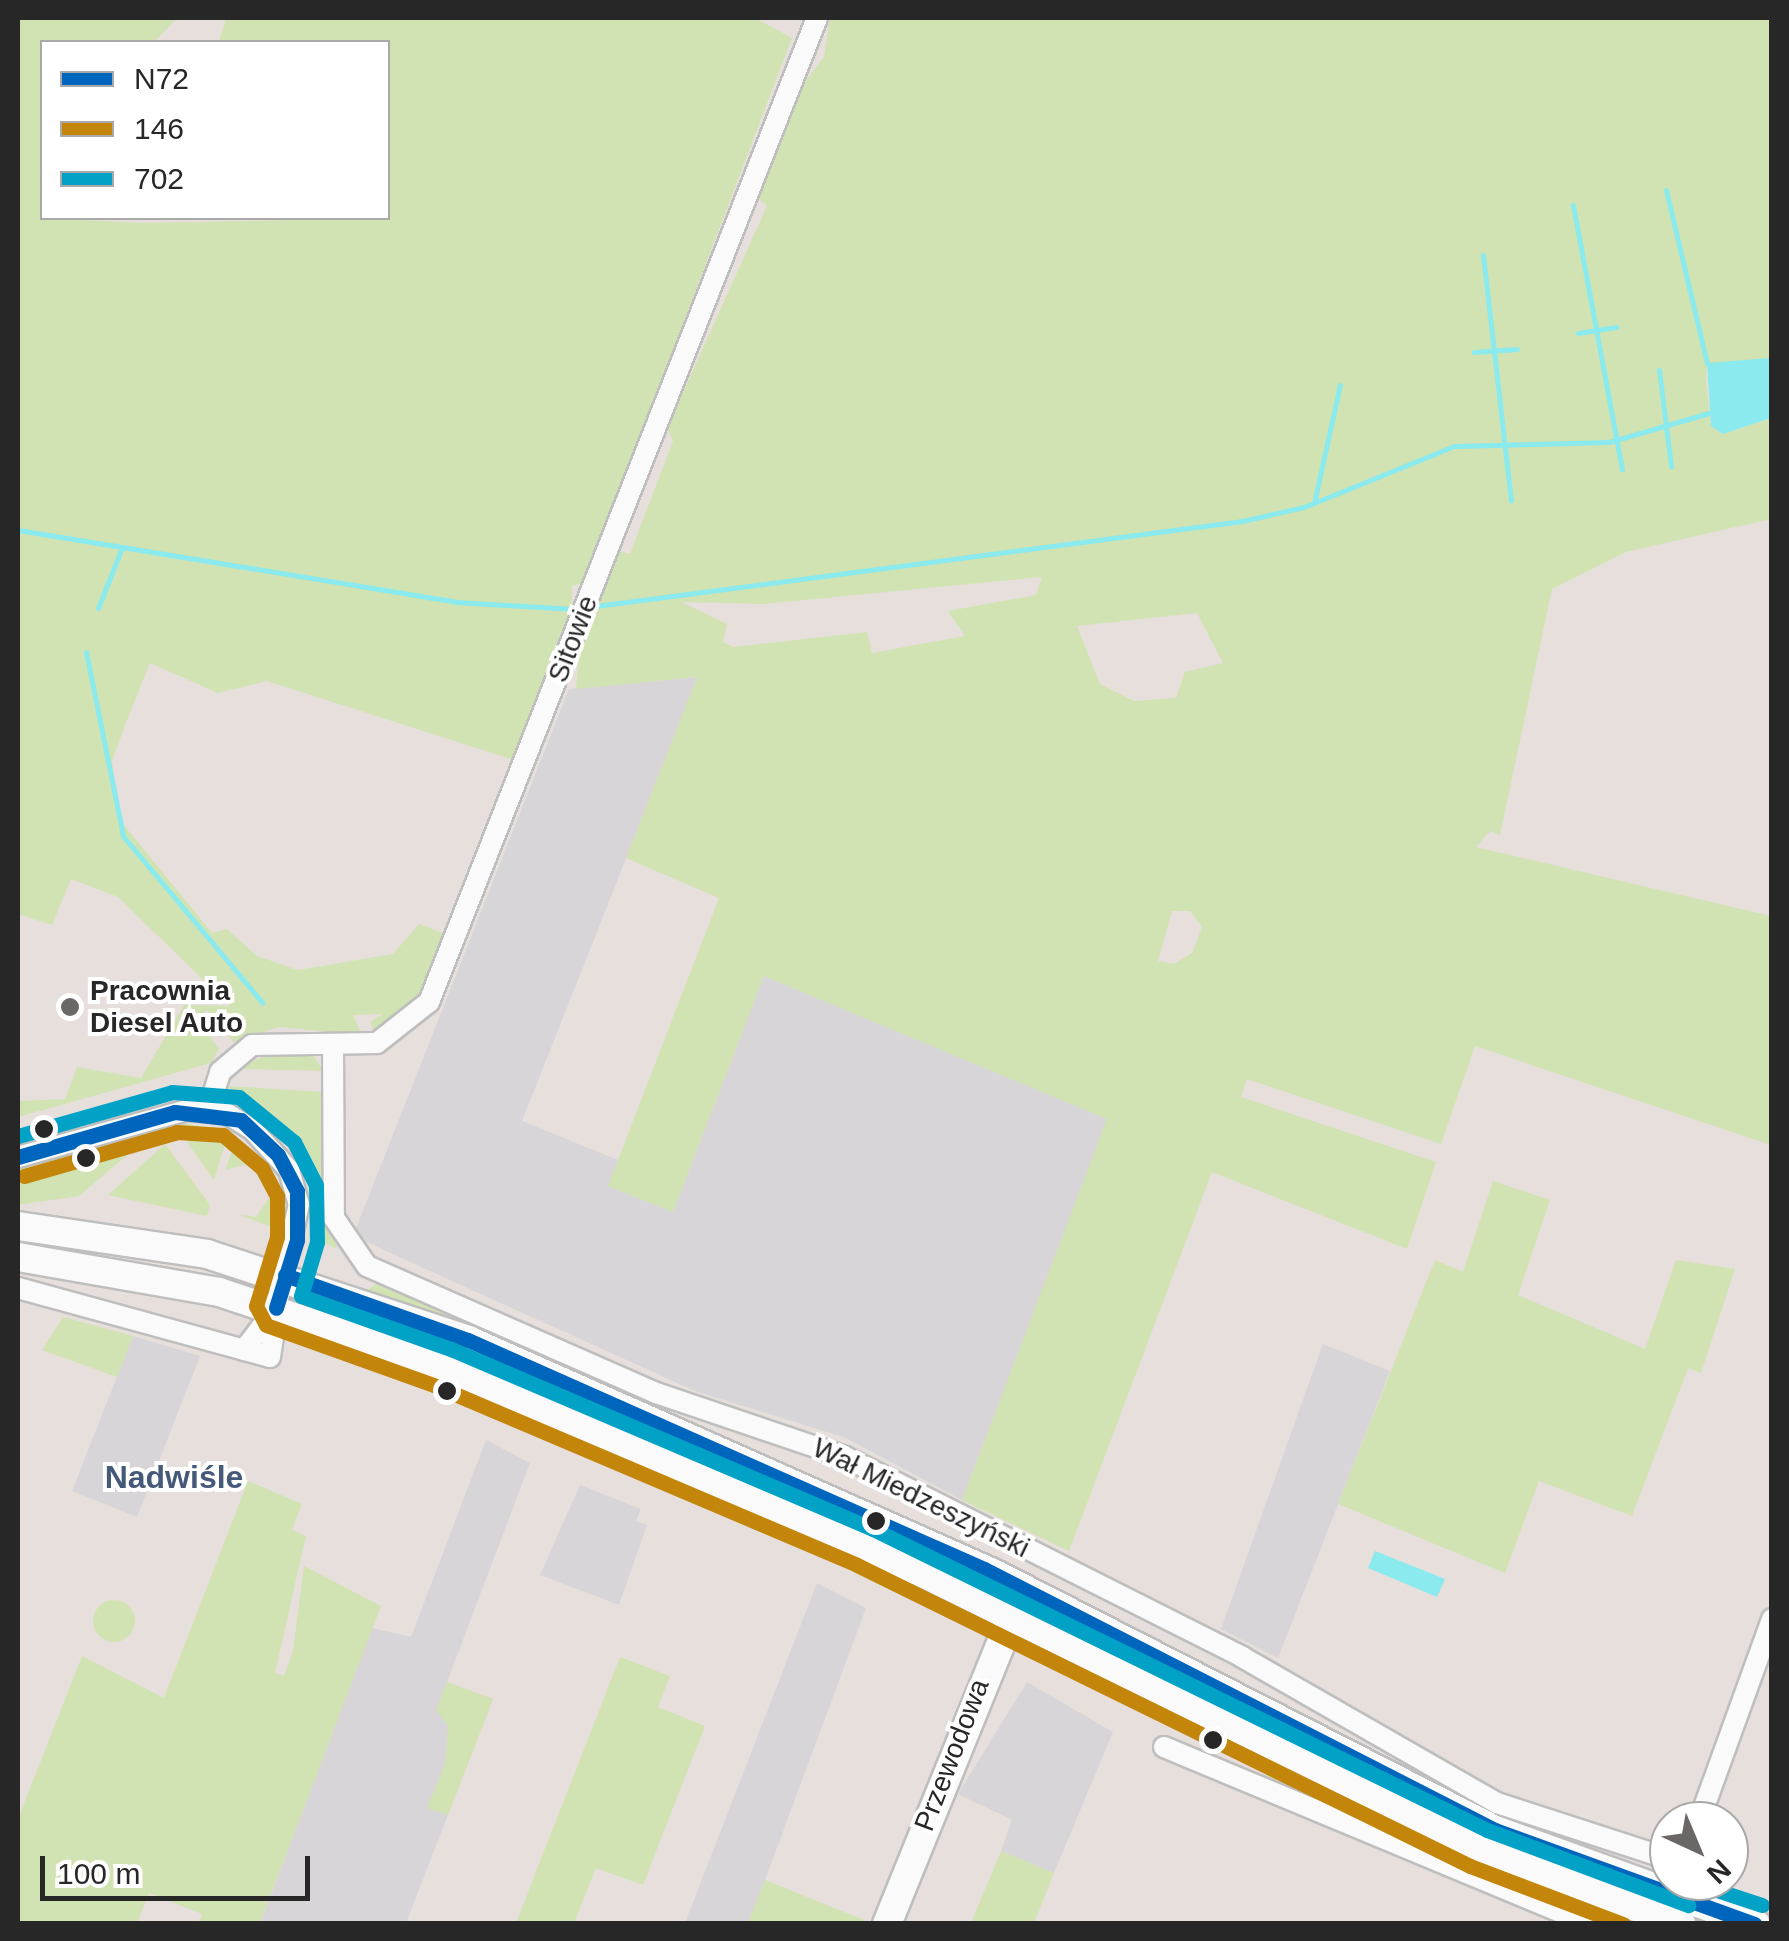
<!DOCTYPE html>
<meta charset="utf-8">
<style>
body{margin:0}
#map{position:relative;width:1789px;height:1941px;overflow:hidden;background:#e6dfdc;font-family:Arial,sans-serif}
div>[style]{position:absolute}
.industrial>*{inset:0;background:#d8d5d9}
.green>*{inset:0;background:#d1e3b2}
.round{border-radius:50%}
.water>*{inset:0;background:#8aeaee}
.stream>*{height:5px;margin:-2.5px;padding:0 2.5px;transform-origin:2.5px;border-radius:2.5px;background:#8aeaee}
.roads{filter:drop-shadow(2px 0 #bfbebe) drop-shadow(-2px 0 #bfbebe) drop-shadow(0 2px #bfbebe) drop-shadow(0 -2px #bfbebe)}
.street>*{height:20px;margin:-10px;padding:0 10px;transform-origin:10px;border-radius:10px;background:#fbfafa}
.secondary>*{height:28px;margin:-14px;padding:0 14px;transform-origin:14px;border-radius:14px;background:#fbfafa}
.bus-1>*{height:15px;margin:-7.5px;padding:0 7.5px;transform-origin:7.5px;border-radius:7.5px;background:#0065bd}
.bus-2>*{height:15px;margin:-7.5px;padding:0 7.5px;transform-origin:7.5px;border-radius:7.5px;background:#c3860a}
.bus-3>*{height:15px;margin:-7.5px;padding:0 7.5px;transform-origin:7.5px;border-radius:7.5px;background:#02a2c6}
.dots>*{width:28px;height:28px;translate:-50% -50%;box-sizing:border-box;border:5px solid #fff;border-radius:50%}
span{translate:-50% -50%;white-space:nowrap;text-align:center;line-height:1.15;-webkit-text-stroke:8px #fff;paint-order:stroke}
.street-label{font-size:28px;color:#272727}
.poi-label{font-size:28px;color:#272727;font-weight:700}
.left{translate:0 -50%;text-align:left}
.quarter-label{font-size:32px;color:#455a7a;font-weight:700}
.frame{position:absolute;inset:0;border:20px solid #272727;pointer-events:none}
.legend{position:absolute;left:40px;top:40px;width:350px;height:180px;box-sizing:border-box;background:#fff;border:2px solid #a9a9a9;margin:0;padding:12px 18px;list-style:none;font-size:30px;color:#272727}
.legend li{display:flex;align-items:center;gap:20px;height:50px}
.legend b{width:50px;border:2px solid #a9a9a9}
.north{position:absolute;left:1649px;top:1801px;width:100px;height:100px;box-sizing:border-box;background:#fff;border:2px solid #a9a9a9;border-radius:50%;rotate:136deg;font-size:28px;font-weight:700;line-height:40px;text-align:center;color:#272727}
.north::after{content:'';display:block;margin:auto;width:35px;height:45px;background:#6a6766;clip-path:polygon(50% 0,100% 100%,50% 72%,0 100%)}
.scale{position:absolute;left:40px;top:1856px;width:270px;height:45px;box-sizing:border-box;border:5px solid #272727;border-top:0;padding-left:12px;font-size:30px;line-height:35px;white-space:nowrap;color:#272727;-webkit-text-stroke:8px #fff;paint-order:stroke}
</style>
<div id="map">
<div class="industrial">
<div style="clip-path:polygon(698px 677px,522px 1121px,618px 1160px,609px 1186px,673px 1212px,764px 976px,1108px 1119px,962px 1500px,846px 1438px,695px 1391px,353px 1236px,569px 689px)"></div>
<div style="clip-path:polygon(133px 1336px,200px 1356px,137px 1517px,72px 1491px)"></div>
<div style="clip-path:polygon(1323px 1344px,1390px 1371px,1278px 1658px,1221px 1629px)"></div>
<div style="clip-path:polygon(486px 1440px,530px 1463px,447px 1682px,493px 1699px,406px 1923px,260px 1924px,372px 1628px,411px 1637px)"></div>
<div style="clip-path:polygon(580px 1485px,641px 1509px,636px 1521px,647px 1525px,619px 1605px,540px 1575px)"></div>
<div style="clip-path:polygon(817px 1583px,866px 1608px,765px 1880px,748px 1923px,685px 1923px)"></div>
<div style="clip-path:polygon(1027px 1682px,1113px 1732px,1054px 1873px,1001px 1851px,1012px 1820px,958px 1794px)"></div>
</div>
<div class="green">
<div style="clip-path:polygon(18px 18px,177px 18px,154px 42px,42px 42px,42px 218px,143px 223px,388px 218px,388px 42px,219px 42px,226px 18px,755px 18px,792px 38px,584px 583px,572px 586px,572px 621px,517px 761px,267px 681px,218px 693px,150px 663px,127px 720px,112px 761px,119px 819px,212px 933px,227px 929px,257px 956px,298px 970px,393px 954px,419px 924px,448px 935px,416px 1004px,374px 1032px,370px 1022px,383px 1014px,353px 1015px,362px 1035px,279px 1027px,234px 1042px,207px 1010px,197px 1019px,219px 1049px,211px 1063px,18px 1117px,18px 1101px,65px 1099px,77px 1067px,141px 1078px,184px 1005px,230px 1006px,118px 897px,71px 879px,52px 925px,18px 914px)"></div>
<div style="clip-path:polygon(evenodd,830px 18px,1771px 18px,1771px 361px,1707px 363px,1706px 380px,1711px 426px,1723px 434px,1771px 418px,1771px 519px,1626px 552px,1552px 589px,1500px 835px,1490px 831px,1476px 847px,1771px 916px,1771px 1145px,1475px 1046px,1441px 1144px,1247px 1079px,1241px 1097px,1436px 1162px,1407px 1249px,1212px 1172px,1069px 1551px,962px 1500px,1107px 1119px,764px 976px,673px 1212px,608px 1186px,719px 898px,626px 858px,697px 677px,576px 689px,580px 639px,619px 551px,630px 554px,673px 441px,667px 428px,767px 206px,753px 193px,796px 94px,824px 57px,830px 18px,1042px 577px,1036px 595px,948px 611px,965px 636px,872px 653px,867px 632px,733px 647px,723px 642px,727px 624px,681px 602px,763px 604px,1042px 577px,830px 18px,1197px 613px,1223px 663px,1185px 672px,1176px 698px,1134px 701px,1100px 684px,1077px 626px,1197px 613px,830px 18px,1172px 911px,1190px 911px,1202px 927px,1192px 953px,1174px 964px,1158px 961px,1172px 911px)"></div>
<div style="clip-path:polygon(275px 1050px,312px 1053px,323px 1071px,239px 1069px)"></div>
<div style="clip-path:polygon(227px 1086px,324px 1092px,323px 1202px,337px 1249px,321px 1241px,313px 1175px,295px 1144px)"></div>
<div style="clip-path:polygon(182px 1123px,229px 1131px,214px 1180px,189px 1145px)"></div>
<div style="clip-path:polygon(159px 1128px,79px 1196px,18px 1205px,18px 1168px)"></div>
<div style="clip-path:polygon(165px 1144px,210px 1205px,207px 1216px,108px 1195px)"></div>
<div style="clip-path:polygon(249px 1150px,278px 1193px,277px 1229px,237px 1214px,256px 1217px,272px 1193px,251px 1163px,225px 1170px,231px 1154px)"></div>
<div style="clip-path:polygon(1493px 1181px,1550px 1200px,1518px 1295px,1645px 1349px,1676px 1260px,1735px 1269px,1701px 1373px,1688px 1368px,1632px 1516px,1539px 1481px,1505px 1573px,1338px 1504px,1435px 1260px,1463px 1272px)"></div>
<div style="clip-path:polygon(376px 1284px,589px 1374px,587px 1377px,368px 1290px)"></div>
<div style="clip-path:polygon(63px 1317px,133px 1336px,117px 1377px,42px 1350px)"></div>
<div style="clip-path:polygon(248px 1481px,302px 1504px,292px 1530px,306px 1536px,275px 1673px,284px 1676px,293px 1651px,304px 1566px,381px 1606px,260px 1923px,199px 1923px,202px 1914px,149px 1893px,137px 1923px,18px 1923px,18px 1819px,82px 1656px,164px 1698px)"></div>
<div class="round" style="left:93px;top:1600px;width:42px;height:42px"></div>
<div style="clip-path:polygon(620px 1657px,670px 1676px,658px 1707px,705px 1726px,643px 1885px,596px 1868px,574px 1923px,516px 1923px)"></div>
<div style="clip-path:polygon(447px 1682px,493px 1699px,448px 1815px,427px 1808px,445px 1764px,448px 1726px,436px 1710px)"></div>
<div style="clip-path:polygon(1271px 1763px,1563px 1896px,1608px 1922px,1262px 1782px)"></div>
<div style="clip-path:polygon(1001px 1851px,1054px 1873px,1034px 1923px,971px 1923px)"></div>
<div style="clip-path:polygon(765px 1880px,869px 1922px,868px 1923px,748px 1923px)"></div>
</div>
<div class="water">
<div style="clip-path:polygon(1770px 358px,1771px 418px,1723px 434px,1711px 426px,1707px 363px)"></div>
<div style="clip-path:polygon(1375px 1551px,1445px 1579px,1437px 1597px,1368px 1568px)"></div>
</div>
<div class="stream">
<div style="left:1666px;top:190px;width:178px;rotate:76.7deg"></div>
<div style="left:1573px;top:205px;width:269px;rotate:79.5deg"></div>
<div style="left:1483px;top:255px;width:247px;rotate:83.5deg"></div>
<div style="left:1578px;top:333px;width:39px;rotate:-9deg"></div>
<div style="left:1474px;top:352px;width:43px;rotate:-4deg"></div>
<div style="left:1659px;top:370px;width:97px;rotate:82.9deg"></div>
<div style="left:1314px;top:503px;width:121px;rotate:-77.6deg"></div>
<div style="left:18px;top:530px;width:444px;rotate:9.3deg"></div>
<div style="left:456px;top:602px;width:119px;rotate:3.4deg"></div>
<div style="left:596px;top:606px;width:652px;rotate:-7.5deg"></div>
<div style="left:1242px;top:521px;width:64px;rotate:-12.7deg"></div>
<div style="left:1304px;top:507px;width:162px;rotate:-22.1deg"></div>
<div style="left:1454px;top:446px;width:155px;rotate:-1.5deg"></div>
<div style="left:1609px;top:442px;width:104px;rotate:-16.2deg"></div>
<div style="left:98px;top:608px;width:62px;rotate:-68.4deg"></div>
<div style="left:86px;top:652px;width:188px;rotate:78.6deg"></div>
<div style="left:123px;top:836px;width:217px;rotate:50.1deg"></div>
</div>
<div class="roads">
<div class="street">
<div style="left:333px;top:1046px;width:172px;rotate:89.7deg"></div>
<div style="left:334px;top:1218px;width:58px;rotate:55.5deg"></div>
<div style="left:367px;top:1266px;width:316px;rotate:23.7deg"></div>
<div style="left:656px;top:1393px;width:200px;rotate:18.7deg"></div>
<div style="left:845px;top:1457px;width:445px;rotate:26.7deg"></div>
<div style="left:1242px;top:1657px;width:294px;rotate:29.8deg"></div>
<div style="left:1497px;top:1803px;width:181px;rotate:18deg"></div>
<div style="left:208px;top:1110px;width:40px;rotate:-72deg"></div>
<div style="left:220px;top:1072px;width:42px;rotate:-40.2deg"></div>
<div style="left:252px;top:1045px;width:125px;rotate:-0.9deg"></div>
<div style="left:377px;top:1043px;width:66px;rotate:-38.3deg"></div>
<div style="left:429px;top:1002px;width:1058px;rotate:-68.48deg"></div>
<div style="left:18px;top:1157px;width:176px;rotate:-15.5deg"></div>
<div style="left:188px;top:1110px;width:38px;rotate:5deg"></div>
<div style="left:226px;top:1113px;width:31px;rotate:32deg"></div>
<div style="left:252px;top:1129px;width:55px;rotate:47.9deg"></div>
<div style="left:289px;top:1170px;width:35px;rotate:74deg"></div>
<div style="left:299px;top:1204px;width:107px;rotate:102.5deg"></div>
<div style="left:276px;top:1308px;width:53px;rotate:127.3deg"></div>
<div style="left:18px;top:1288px;width:261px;rotate:15.3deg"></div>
<div style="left:270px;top:1357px;width:40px;rotate:-81.5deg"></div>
<div style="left:1164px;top:1747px;width:460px;rotate:22.6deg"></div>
<div style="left:1699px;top:1821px;width:215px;rotate:-70.1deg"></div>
</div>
<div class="secondary">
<div style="left:18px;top:1226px;width:191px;rotate:8.4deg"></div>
<div style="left:207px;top:1254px;width:275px;rotate:18.2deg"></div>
<div style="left:468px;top:1340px;width:577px;rotate:23.94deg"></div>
<div style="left:995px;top:1574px;width:562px;rotate:27.11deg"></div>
<div style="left:1495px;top:1830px;width:277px;rotate:19.8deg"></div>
<div style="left:18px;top:1257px;width:204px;rotate:9.9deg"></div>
<div style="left:219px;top:1292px;width:236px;rotate:18.5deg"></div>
<div style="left:443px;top:1367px;width:519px;rotate:23.26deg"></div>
<div style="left:920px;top:1572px;width:623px;rotate:26.28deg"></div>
<div style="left:1479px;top:1848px;width:216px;rotate:20.6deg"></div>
<div style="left:887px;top:1924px;width:345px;rotate:-67.9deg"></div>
</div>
</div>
<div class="bus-1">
<div style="left:18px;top:1157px;width:163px;rotate:-16deg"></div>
<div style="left:175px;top:1112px;width:66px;rotate:6.9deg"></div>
<div style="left:241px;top:1120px;width:51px;rotate:43.4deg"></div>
<div style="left:278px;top:1155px;width:41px;rotate:62.2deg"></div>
<div style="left:297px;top:1191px;width:49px;rotate:90deg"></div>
<div style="left:297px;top:1240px;width:71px;rotate:107.2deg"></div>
<div style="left:285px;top:1275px;width:194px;rotate:19.6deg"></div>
<div style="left:468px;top:1340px;width:565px;rotate:23.93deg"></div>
<div style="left:984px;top:1569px;width:574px;rotate:27.06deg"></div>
<div style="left:1495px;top:1830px;width:276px;rotate:19.9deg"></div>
</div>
<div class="bus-2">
<div style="left:24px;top:1176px;width:159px;rotate:-16deg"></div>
<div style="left:177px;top:1132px;width:46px;rotate:3.7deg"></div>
<div style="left:223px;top:1135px;width:51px;rotate:40.2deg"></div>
<div style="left:262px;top:1168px;width:32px;rotate:62deg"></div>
<div style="left:277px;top:1196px;width:41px;rotate:90deg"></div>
<div style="left:277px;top:1237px;width:72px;rotate:106.9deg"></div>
<div style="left:256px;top:1306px;width:21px;rotate:62deg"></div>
<div style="left:266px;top:1325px;width:181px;rotate:19.7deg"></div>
<div style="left:436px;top:1386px;width:457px;rotate:23deg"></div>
<div style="left:857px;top:1565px;width:683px;rotate:26.15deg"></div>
<div style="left:1470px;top:1866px;width:164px;rotate:20.8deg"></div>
</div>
<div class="bus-3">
<div style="left:18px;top:1136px;width:160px;rotate:-15.9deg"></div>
<div style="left:172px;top:1092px;width:67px;rotate:4.3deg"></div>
<div style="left:239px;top:1097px;width:71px;rotate:39.3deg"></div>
<div style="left:294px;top:1142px;width:48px;rotate:62.9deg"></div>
<div style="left:316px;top:1185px;width:57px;rotate:89deg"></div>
<div style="left:317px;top:1242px;width:56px;rotate:106.5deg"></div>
<div style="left:301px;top:1296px;width:159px;rotate:19.5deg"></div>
<div style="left:451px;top:1349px;width:459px;rotate:23.1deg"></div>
<div style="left:873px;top:1529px;width:684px;rotate:26.12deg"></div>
<div style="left:1487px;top:1830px;width:215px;rotate:20.5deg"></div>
<div style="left:1689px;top:1881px;width:77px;rotate:18.2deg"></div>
</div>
<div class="dots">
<div style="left:70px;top:1007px;background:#6a6766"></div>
<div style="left:44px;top:1129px;background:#272727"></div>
<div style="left:86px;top:1158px;background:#272727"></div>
<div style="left:447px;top:1391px;background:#272727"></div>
<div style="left:876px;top:1521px;background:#272727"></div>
<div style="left:1213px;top:1740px;background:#272727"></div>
</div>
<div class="street-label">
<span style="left:573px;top:639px;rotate:-69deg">Sitowie</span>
<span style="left:921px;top:1498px;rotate:26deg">Wał Miedzeszyński</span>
<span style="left:952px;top:1755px;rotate:-69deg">Przewodowa</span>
</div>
<div class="poi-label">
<span class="left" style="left:90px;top:1007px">Pracownia<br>Diesel Auto</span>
</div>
<div class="quarter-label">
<span style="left:174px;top:1477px">Nadwiśle</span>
</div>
<div class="frame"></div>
<ul class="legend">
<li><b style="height:12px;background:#0065bd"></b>N72</li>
<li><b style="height:12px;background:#c3860a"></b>146</li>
<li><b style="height:12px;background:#02a2c6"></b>702</li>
</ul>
<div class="north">N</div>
<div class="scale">100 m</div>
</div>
